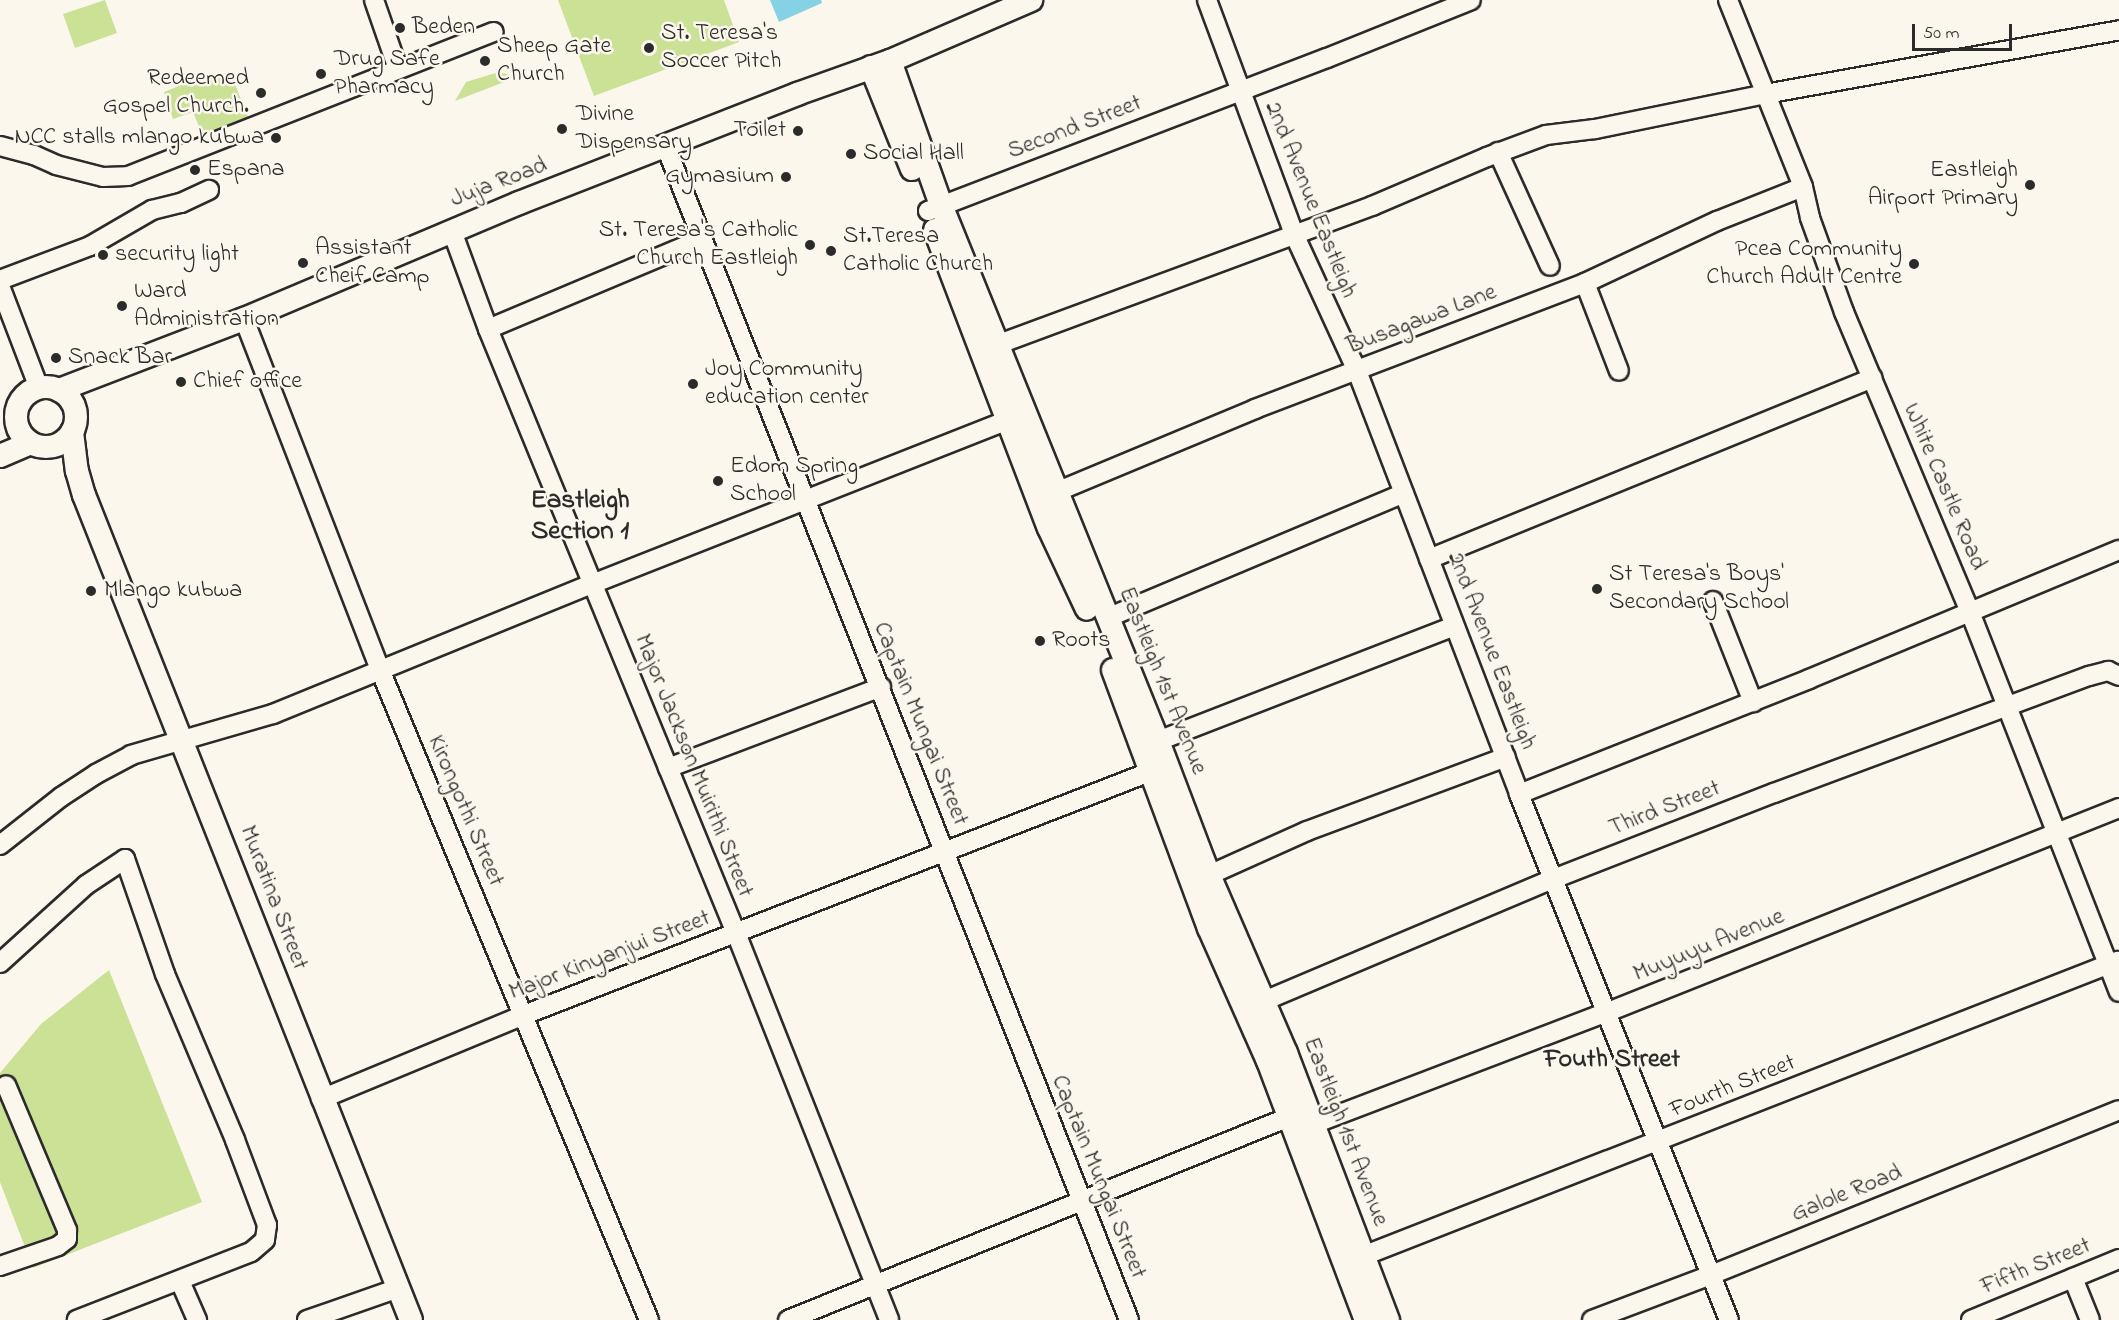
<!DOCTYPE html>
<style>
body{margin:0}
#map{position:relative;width:2119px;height:1320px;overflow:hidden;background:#fbf7ec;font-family:"Indie Flower",sans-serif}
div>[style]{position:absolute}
.green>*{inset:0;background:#cae196}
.water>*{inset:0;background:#85d2e4}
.roads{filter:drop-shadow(2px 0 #2b2b2b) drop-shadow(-2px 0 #2b2b2b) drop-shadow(0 2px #2b2b2b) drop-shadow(0 -2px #2b2b2b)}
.minor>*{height:18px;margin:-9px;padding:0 9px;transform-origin:9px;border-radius:9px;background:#fbf7ec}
.major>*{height:22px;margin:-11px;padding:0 11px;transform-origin:11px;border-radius:11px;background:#fbf7ec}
.major>.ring{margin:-11px;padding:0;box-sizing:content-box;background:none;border:22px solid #fbf7ec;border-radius:50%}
.dots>*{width:16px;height:16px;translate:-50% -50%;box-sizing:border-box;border:3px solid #fbf7ec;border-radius:50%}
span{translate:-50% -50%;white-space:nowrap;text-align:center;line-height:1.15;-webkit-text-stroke:5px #fbf7ec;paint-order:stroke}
.poi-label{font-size:24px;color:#2b2b2b}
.left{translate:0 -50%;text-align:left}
.right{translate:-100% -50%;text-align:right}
.street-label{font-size:24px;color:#2b2b2b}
.neighbourhood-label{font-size:26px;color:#2b2b2b;font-weight:700}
.quarter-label{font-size:27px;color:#2b2b2b;font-weight:700}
.scale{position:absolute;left:1912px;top:24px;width:100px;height:27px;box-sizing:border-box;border:3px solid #2b2b2b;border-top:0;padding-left:8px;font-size:18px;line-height:21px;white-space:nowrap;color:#2b2b2b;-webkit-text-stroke:4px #fbf7ec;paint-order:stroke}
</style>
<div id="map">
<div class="green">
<div style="clip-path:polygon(105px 0,117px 33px,75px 48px,63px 14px)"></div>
<div style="clip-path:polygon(558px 0,724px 0,739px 42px,594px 96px)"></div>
<div style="clip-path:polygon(230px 72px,251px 124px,205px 141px,193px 112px,173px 119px,164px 92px,209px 74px,211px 78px)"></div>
<div style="clip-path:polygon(499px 72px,517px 77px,455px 101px,466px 82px)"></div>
<div style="clip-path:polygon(109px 970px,202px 1202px,33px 1268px,0 1182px,0 1073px,41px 1024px)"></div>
</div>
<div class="water">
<div style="clip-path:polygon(770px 0,821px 0,822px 3px,779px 22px)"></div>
</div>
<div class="roads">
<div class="minor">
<div style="left:374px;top:0;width:73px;rotate:70.8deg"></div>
<div style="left:1207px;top:0;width:250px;rotate:69.6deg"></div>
<div style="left:1294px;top:234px;width:151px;rotate:65.3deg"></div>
<div style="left:1357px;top:371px;width:453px;rotate:69deg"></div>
<div style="left:1519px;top:794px;width:566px;rotate:68.24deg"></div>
<div style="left:1728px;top:0;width:201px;rotate:68.1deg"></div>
<div style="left:1803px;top:187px;width:32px;rotate:77deg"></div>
<div style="left:1810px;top:218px;width:100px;rotate:70.1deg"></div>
<div style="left:1844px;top:312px;width:325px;rotate:67.2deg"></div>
<div style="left:1970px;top:612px;width:408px;rotate:68.6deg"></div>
<div style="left:0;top:146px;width:35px;rotate:15deg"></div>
<div style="left:34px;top:155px;width:24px;rotate:24deg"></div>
<div style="left:56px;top:165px;width:49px;rotate:14.3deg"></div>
<div style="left:103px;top:177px;width:25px;rotate:-2deg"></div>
<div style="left:128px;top:176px;width:393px;rotate:-21.5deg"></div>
<div style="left:666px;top:147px;width:1261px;rotate:68.46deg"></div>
<div style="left:1498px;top:152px;width:125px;rotate:65.5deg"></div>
<div style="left:928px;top:211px;width:427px;rotate:-21deg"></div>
<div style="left:1327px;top:58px;width:155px;rotate:-21.9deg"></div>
<div style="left:452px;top:231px;width:104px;rotate:69.8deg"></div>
<div style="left:488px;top:329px;width:653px;rotate:67.68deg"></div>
<div style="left:736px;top:933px;width:416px;rotate:68.4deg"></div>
<div style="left:0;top:280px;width:96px;rotate:-20.7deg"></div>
<div style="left:90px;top:246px;width:72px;rotate:-30.1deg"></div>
<div style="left:152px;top:210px;width:30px;rotate:-14deg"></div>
<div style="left:181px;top:203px;width:31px;rotate:-25deg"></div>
<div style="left:1585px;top:283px;width:94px;rotate:68.9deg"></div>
<div style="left:0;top:286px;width:109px;rotate:69.1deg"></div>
<div style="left:244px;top:319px;width:379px;rotate:68.8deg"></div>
<div style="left:381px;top:672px;width:701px;rotate:67.53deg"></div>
<div style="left:488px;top:329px;width:232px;rotate:-22.8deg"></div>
<div style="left:999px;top:344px;width:398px;rotate:-20.3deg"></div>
<div style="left:1372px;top:206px;width:125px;rotate:-23.1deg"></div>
<div style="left:1487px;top:157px;width:63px;rotate:-20.4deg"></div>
<div style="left:1546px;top:135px;width:49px;rotate:-7deg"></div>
<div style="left:1595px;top:129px;width:174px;rotate:-11.6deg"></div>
<div style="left:1765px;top:94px;width:360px;rotate:-10.2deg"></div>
<div style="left:1056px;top:492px;width:216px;rotate:-22.6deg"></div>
<div style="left:1255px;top:409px;width:353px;rotate:-20.9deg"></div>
<div style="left:1585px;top:283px;width:146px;rotate:-25.2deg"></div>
<div style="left:1717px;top:221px;width:92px;rotate:-21.6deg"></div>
<div style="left:1429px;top:559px;width:479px;rotate:-22.2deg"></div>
<div style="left:1713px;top:601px;width:109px;rotate:68.4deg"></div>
<div style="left:1107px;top:618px;width:322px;rotate:-22.8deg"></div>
<div style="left:1158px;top:741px;width:318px;rotate:-21.2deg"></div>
<div style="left:668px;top:768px;width:228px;rotate:-20.8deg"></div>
<div style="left:1519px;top:794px;width:312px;rotate:-21.6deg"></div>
<div style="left:1809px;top:679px;width:336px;rotate:-22.6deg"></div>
<div style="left:0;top:845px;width:78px;rotate:-38.2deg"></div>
<div style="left:61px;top:797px;width:42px;rotate:-33.3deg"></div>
<div style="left:96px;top:774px;width:40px;rotate:-28deg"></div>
<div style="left:131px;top:755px;width:148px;rotate:-16.1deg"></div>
<div style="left:273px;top:714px;width:344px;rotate:-22.2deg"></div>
<div style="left:592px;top:584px;width:459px;rotate:-21.5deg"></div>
<div style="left:1209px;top:875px;width:107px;rotate:-24.2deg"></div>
<div style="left:1307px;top:831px;width:212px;rotate:-20.4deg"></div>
<div style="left:0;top:963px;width:116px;rotate:-42.2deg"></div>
<div style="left:86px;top:885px;width:47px;rotate:-33.7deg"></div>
<div style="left:125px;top:859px;width:122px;rotate:70.8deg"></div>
<div style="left:165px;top:974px;width:180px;rotate:67.1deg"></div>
<div style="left:235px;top:1140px;width:91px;rotate:69.4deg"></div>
<div style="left:267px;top:1225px;width:15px;rotate:98deg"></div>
<div style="left:265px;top:1240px;width:18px;rotate:139deg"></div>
<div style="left:251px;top:1252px;width:187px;rotate:158.7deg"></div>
<div style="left:1264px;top:1001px;width:314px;rotate:-22.9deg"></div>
<div style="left:1553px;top:879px;width:237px;rotate:-21.3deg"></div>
<div style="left:1774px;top:793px;width:336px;rotate:-20.4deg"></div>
<div style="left:2089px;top:676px;width:20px;rotate:-15deg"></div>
<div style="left:2108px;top:671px;width:12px;rotate:24deg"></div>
<div style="left:321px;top:1099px;width:220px;rotate:-22.5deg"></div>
<div style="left:524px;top:1015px;width:674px;rotate:-21.23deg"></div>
<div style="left:1314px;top:1124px;width:315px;rotate:-20.9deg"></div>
<div style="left:1608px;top:1012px;width:550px;rotate:-21.76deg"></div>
<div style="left:1363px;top:1256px;width:810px;rotate:-21.37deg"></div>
<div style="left:0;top:1266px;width:61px;rotate:-19deg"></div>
<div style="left:58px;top:1246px;width:11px;rotate:-38deg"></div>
<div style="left:67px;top:1239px;width:9px;rotate:-90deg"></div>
<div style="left:67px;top:1230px;width:157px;rotate:-112.8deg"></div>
<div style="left:2073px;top:1278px;width:45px;rotate:68deg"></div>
<div style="left:180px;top:1281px;width:43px;rotate:66.4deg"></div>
<div style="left:307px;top:1320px;width:97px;rotate:-19.2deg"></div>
<div style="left:788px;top:1320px;width:541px;rotate:-22.06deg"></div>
<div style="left:1592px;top:1320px;width:127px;rotate:-20.7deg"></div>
<div style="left:1711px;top:1275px;width:440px;rotate:-22deg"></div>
<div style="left:1971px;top:1320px;width:160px;rotate:-22.4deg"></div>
</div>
<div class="major">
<div style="left:890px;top:61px;width:153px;rotate:70.5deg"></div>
<div style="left:941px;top:205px;width:578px;rotate:67.96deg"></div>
<div style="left:1158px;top:741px;width:143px;rotate:69.2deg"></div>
<div style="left:1209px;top:875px;width:194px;rotate:66.6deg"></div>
<div style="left:1286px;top:1053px;width:286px;rotate:69.1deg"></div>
<div style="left:871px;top:67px;width:110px;rotate:68.1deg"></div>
<div style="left:935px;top:230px;width:319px;rotate:69.1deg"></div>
<div style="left:1049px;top:528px;width:89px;rotate:64.9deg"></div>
<div class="ring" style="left:16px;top:387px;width:38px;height:38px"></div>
<div style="left:59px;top:390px;width:198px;rotate:-21deg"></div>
<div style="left:244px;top:319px;width:298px;rotate:-22.9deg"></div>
<div style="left:519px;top:203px;width:299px;rotate:-21.4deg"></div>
<div style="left:797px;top:94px;width:99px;rotate:-19.5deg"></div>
<div style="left:890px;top:61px;width:154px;rotate:-23.4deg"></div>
<div style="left:72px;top:432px;width:39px;rotate:83deg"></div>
<div style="left:77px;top:471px;width:25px;rotate:74deg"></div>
<div style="left:84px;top:495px;width:887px;rotate:68.38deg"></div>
<div style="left:0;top:456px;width:33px;rotate:-23deg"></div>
<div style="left:1113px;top:670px;width:275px;rotate:69.6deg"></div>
<div style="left:1209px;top:928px;width:145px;rotate:66.1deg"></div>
<div style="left:1268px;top:1061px;width:277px;rotate:69.3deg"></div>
</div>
</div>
<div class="dots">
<div style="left:400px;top:28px;background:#2b2b2b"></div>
<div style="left:649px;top:48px;background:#2b2b2b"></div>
<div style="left:485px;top:61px;background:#2b2b2b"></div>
<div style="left:321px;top:74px;background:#2b2b2b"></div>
<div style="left:261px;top:93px;background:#2b2b2b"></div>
<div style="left:562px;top:129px;background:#2b2b2b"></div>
<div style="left:798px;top:131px;background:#2b2b2b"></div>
<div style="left:276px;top:138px;background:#2b2b2b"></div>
<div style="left:851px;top:154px;background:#2b2b2b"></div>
<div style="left:195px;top:170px;background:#2b2b2b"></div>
<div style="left:786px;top:177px;background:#2b2b2b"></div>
<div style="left:2030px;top:185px;background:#2b2b2b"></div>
<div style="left:810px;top:245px;background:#2b2b2b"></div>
<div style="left:831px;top:251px;background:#2b2b2b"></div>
<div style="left:103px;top:255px;background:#2b2b2b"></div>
<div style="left:303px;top:263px;background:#2b2b2b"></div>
<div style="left:1914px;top:264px;background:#2b2b2b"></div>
<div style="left:122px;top:306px;background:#2b2b2b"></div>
<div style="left:56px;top:358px;background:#2b2b2b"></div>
<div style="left:181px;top:382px;background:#2b2b2b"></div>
<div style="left:693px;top:384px;background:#2b2b2b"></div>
<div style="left:718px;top:481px;background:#2b2b2b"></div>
<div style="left:1597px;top:589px;background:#2b2b2b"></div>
<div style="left:91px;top:591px;background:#2b2b2b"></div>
<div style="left:1040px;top:641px;background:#2b2b2b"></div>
</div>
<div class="poi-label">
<span class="left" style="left:412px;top:28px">Beden</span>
<span class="left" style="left:661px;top:48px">St. Teresa's<br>Soccer Pitch</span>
<span class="left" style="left:497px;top:61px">Sheep Gate<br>Church</span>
<span class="left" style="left:334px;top:74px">Drug Safe<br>Pharmacy</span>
<span class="right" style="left:249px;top:93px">Redeemed<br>Gospel Church.</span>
<span class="left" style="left:576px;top:129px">Divine<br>Dispensary</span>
<span class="right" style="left:786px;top:131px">Toilet</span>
<span class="right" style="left:264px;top:138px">NCC stalls mlango kubwa</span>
<span class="left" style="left:863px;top:154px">Social Hall</span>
<span class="left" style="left:207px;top:170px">Espana</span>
<span class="right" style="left:2018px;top:185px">Eastleigh<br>Airport Primary</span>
<span class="right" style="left:774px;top:177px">Gymasium</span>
<span class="right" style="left:798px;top:245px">St. Teresa's Catholic<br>Church Eastleigh</span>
<span class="left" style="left:843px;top:251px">St.Teresa<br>Catholic Church</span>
<span class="left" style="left:315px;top:263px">Assistant<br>Cheif Camp</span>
<span class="right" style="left:1902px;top:264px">Pcea Community<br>Church Adult Centre</span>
<span class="left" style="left:115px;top:255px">security light</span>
<span class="left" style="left:134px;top:306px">Ward<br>Administration</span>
<span class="left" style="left:68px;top:358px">Snack Bar</span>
<span class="left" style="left:705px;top:384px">Joy Community<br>education center</span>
<span class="left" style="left:193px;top:382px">Chief office</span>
<span class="left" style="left:730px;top:481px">Edom Spring<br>School</span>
<span class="left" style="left:1609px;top:589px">St Teresa's Boys'<br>Secondary School</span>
<span class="left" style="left:104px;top:591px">Mlango kubwa</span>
<span class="left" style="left:1052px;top:641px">Roots</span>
</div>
<div class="street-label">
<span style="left:1075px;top:128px;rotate:-21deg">Second Street</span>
<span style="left:499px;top:183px;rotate:-21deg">Juja Road</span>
<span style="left:1310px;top:200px;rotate:68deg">2nd Avenue Eastleigh</span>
<span style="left:1422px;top:320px;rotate:-21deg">Busagawa Lane</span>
<span style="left:1944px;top:487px;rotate:67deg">White Castle Road</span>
<span style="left:1491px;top:651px;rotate:69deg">2nd Avenue Eastleigh</span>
<span style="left:1162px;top:681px;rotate:68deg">Eastleigh 1st Avenue</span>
<span style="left:920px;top:724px;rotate:68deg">Captain Mungai Street</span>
<span style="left:693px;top:766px;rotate:68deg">Major Jackson Muirithi Street</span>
<span style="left:1665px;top:809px;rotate:-21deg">Third Street</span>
<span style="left:465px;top:811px;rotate:67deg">Kirongothi Street</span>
<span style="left:273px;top:898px;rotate:69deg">Muratina Street</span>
<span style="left:1709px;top:946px;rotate:-22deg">Muyuyu Avenue</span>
<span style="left:610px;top:956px;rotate:-21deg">Major Kinyanjui Street</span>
<span style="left:1733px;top:1087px;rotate:-22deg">Fourth Street</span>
<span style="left:1345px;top:1132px;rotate:69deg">Eastleigh 1st Avenue</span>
<span style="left:1098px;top:1177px;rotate:68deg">Captain Mungai Street</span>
<span style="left:1847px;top:1194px;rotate:-22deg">Galole Road</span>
<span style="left:2036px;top:1267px;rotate:-22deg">Fifth Street</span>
</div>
<div class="neighbourhood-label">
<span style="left:1612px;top:1061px">Fouth Street</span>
</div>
<div class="quarter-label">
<span style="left:580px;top:516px">Eastleigh<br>Section 1</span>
</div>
<div class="scale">50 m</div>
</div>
